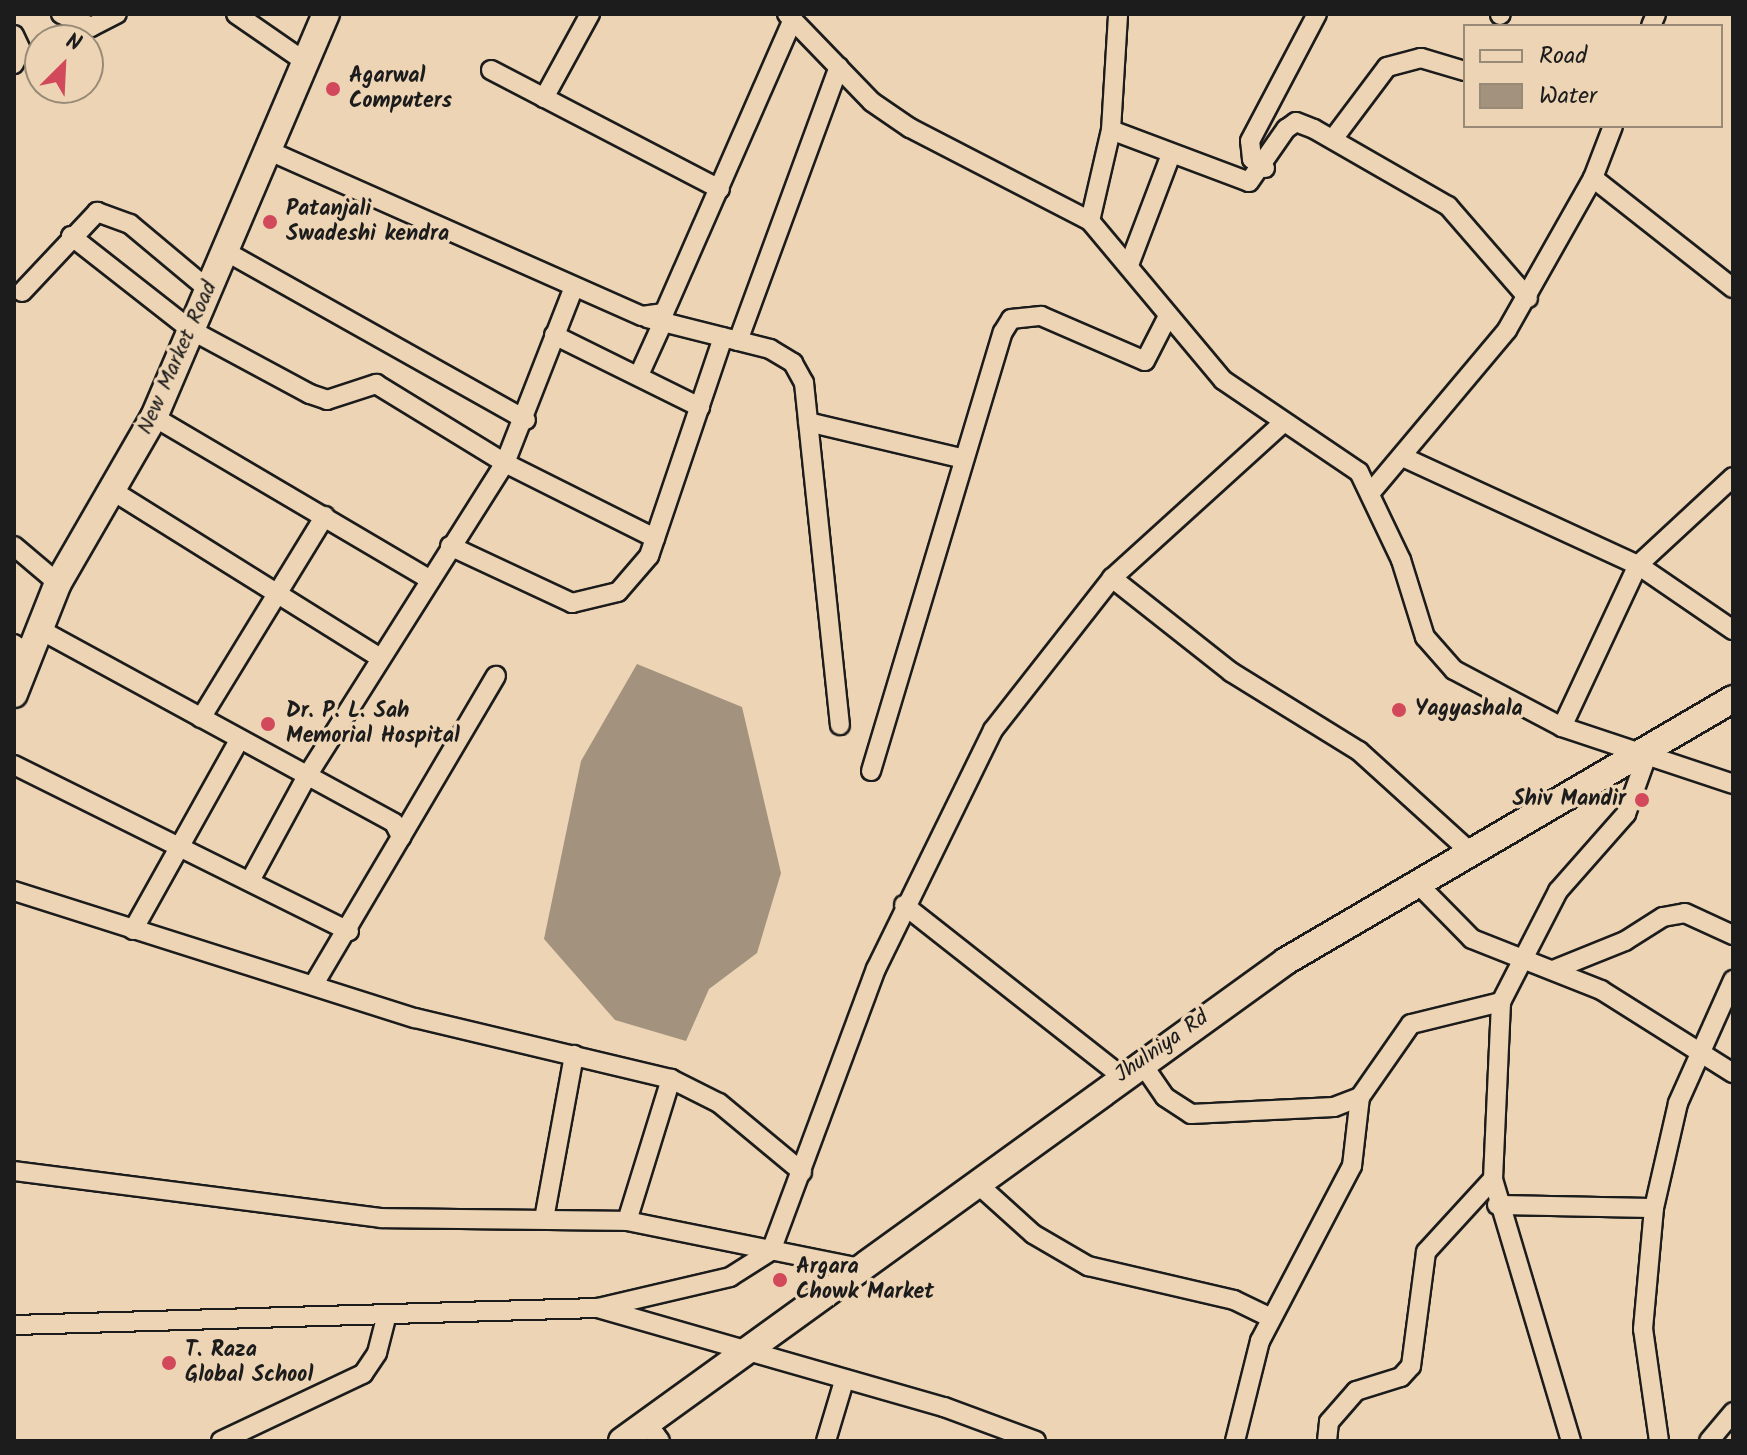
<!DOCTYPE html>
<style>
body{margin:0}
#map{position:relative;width:1747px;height:1455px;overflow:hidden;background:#ecd4b4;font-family:Kalam,sans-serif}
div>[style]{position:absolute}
.water>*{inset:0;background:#a2927e}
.roads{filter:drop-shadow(2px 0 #1c1c1c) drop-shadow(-2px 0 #1c1c1c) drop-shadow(0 2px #1c1c1c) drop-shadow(0 -2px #1c1c1c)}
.street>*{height:18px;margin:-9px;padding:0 9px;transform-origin:9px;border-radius:9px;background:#ecd4b4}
.secondary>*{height:26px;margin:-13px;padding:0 13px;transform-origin:13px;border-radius:13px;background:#ecd4b4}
.dots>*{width:22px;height:22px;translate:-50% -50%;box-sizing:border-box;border:4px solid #ecd4b4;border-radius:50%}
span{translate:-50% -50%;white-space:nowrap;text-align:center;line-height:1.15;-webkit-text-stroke:7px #ecd4b4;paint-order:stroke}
.poi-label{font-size:22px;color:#1c1c1c;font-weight:700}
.left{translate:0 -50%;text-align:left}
.right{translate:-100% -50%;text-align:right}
.street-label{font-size:22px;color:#1c1c1c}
.frame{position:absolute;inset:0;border:16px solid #1c1c1c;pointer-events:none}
.legend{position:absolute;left:1463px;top:24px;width:260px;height:104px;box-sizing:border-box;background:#ecd4b4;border:2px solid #998a77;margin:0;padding:10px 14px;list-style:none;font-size:24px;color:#1c1c1c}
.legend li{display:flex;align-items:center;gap:16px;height:40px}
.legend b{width:40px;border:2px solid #998a77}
.north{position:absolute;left:24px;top:24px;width:80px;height:80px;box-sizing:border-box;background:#ecd4b4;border:2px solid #998a77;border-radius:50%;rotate:24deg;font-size:22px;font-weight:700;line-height:32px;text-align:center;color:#1c1c1c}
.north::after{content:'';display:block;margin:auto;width:28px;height:36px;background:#d1495b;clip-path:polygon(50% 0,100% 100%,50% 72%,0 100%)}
</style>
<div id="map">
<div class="water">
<div style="clip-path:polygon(637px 664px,742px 707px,781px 873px,757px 953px,709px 989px,686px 1041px,615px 1020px,544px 939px,581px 761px)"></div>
</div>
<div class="roads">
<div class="street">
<div style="left:61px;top:14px;width:33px;rotate:23deg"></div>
<div style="left:91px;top:27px;width:29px;rotate:-27deg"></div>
<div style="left:236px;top:14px;width:79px;rotate:34.7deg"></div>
<div style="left:787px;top:14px;width:122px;rotate:46deg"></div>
<div style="left:872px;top:102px;width:46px;rotate:34.4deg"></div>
<div style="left:910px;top:128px;width:203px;rotate:27.3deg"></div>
<div style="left:1090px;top:221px;width:207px;rotate:50.1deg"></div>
<div style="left:1223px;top:380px;width:164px;rotate:34.1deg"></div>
<div style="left:1359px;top:472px;width:98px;rotate:64.5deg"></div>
<div style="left:1401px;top:560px;width:81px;rotate:72.7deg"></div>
<div style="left:1425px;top:637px;width:44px;rotate:48.7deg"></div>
<div style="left:1454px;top:670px;width:122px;rotate:27.8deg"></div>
<div style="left:1562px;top:727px;width:180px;rotate:18.4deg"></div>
<div style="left:1500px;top:15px;width:1px;rotate:-45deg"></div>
<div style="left:1651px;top:26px;width:13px;rotate:-67deg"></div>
<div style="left:14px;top:35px;width:17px;rotate:65deg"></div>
<div style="left:21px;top:50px;width:16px;rotate:117deg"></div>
<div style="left:491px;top:70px;width:258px;rotate:27.5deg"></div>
<div style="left:544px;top:98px;width:96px;rotate:-61.3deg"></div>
<div style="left:1111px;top:130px;width:147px;rotate:20.6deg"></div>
<div style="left:1249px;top:182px;width:65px;rotate:-55.1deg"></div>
<div style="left:1286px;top:129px;width:12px;rotate:-35deg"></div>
<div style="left:1296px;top:122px;width:19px;rotate:21deg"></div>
<div style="left:1314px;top:129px;width:155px;rotate:29.9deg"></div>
<div style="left:1448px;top:206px;width:122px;rotate:49deg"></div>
<div style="left:1333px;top:139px;width:90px;rotate:-53.1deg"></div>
<div style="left:1387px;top:67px;width:35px;rotate:-15deg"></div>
<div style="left:1421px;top:58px;width:46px;rotate:16.5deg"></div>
<div style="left:265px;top:149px;width:412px;rotate:23.9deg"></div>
<div style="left:642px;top:316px;width:22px;rotate:-8deg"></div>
<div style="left:664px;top:313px;width:321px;rotate:-66.3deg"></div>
<div style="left:1265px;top:168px;width:16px;rotate:-145deg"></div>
<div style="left:1252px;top:159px;width:18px;rotate:-96deg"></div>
<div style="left:1250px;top:141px;width:144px;rotate:-62.2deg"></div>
<div style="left:1593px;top:178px;width:178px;rotate:38.2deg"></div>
<div style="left:1090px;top:221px;width:93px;rotate:-77deg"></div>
<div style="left:1111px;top:130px;width:116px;rotate:-86.5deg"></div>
<div style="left:71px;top:236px;width:152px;rotate:38.1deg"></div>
<div style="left:191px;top:330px;width:135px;rotate:28.3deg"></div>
<div style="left:310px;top:394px;width:18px;rotate:19deg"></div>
<div style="left:327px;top:400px;width:52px;rotate:-18.1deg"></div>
<div style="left:376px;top:384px;width:151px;rotate:31.5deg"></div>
<div style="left:505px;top:463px;width:168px;rotate:26.6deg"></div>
<div style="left:225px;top:251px;width:345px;rotate:29.3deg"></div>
<div style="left:1129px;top:265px;width:116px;rotate:-69.2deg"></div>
<div style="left:22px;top:292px;width:110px;rotate:-46.8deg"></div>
<div style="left:97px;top:212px;width:35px;rotate:20deg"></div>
<div style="left:130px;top:224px;width:103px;rotate:39.9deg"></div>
<div style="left:647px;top:318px;width:127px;rotate:14.1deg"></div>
<div style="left:770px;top:349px;width:27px;rotate:31deg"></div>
<div style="left:793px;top:363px;width:23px;rotate:61deg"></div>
<div style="left:804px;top:383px;width:344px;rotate:84deg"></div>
<div style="left:554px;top:335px;width:163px;rotate:26.3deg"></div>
<div style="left:738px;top:341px;width:292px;rotate:-69.8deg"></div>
<div style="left:639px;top:375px;width:58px;rotate:-65.6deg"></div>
<div style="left:154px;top:417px;width:321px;rotate:30.5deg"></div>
<div style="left:808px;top:422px;width:160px;rotate:13.3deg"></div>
<div style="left:1405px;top:458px;width:256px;rotate:24.7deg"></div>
<div style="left:1638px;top:565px;width:115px;rotate:34.4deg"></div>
<div style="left:113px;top:491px;width:315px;rotate:32deg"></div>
<div style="left:1372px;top:491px;width:210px;rotate:-50deg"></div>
<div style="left:1507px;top:330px;width:175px;rotate:-60.5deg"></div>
<div style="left:1593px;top:178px;width:56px;rotate:-69deg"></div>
<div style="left:14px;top:546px;width:57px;rotate:40.1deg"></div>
<div style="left:450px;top:546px;width:135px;rotate:25deg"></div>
<div style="left:572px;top:603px;width:47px;rotate:-13.4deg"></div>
<div style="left:618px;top:592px;width:48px;rotate:-49.3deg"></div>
<div style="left:649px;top:556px;width:231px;rotate:-71.3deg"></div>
<div style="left:1112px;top:578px;width:152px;rotate:38.3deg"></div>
<div style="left:1231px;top:672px;width:150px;rotate:31.7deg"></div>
<div style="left:1359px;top:751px;width:146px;rotate:42.2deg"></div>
<div style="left:37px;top:628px;width:407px;rotate:28.6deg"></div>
<div style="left:394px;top:823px;width:16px;rotate:63deg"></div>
<div style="left:401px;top:837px;width:171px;rotate:120.6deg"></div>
<div style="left:14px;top:644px;width:16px;rotate:35deg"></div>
<div style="left:201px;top:718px;width:237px;rotate:-58.5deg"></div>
<div style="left:1562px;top:727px;width:179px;rotate:-64.9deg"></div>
<div style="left:1638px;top:565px;width:129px;rotate:-42.8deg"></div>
<div style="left:14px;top:765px;width:374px;rotate:26.4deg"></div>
<div style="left:871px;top:771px;width:458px;rotate:-73.3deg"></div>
<div style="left:1003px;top:332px;width:15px;rotate:-58deg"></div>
<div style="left:1011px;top:319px;width:30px;rotate:-6deg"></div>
<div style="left:1041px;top:316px;width:113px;rotate:23.4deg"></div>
<div style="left:1145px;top:361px;width:48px;rotate:-62.9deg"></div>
<div style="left:401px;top:837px;width:187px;rotate:-59.5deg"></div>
<div style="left:251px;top:879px;width:117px;rotate:-61.5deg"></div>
<div style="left:307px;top:776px;width:370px;rotate:-57.7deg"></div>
<div style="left:505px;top:463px;width:189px;rotate:-68.6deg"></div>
<div style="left:1418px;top:884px;width:77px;rotate:45.5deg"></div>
<div style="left:1472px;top:939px;width:139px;rotate:21.6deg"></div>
<div style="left:1601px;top:990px;width:156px;rotate:32.2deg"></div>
<div style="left:14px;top:891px;width:421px;rotate:17.6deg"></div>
<div style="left:415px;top:1018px;width:263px;rotate:13.4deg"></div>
<div style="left:671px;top:1079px;width:54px;rotate:26.6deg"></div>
<div style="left:719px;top:1103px;width:108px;rotate:39.7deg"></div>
<div style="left:904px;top:905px;width:276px;rotate:38.2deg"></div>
<div style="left:133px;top:930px;width:218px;rotate:-60.8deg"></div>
<div style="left:1553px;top:970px;width:78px;rotate:-21.9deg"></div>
<div style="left:1625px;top:941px;width:45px;rotate:-32.3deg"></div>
<div style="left:1663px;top:917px;width:22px;rotate:-10deg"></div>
<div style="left:1685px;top:913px;width:53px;rotate:24.6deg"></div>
<div style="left:1141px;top:1062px;width:42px;rotate:55.6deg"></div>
<div style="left:1165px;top:1097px;width:31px;rotate:33deg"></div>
<div style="left:1191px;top:1114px;width:143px;rotate:-2.8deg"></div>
<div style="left:1334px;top:1107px;width:28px;rotate:-21deg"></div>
<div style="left:1360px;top:1097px;width:89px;rotate:-55.1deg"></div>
<div style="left:1411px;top:1024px;width:93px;rotate:-13.7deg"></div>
<div style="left:14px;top:1171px;width:370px;rotate:7.3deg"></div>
<div style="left:381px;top:1218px;width:246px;rotate:0.7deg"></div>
<div style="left:627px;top:1221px;width:233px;rotate:11.4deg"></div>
<div style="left:981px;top:1187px;width:70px;rotate:42.1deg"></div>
<div style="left:1033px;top:1234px;width:64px;rotate:30.2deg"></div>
<div style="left:1088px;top:1266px;width:150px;rotate:13.1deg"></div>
<div style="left:1234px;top:1300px;width:41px;rotate:25.9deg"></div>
<div style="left:1497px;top:1205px;width:157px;rotate:1.1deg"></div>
<div style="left:544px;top:1219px;width:167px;rotate:-79.6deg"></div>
<div style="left:627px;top:1221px;width:149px;rotate:-72.8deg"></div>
<div style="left:598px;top:1308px;width:136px;rotate:-13.2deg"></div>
<div style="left:730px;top:1277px;width:49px;rotate:-32.4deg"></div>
<div style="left:771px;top:1251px;width:301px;rotate:-69.6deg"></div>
<div style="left:876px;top:969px;width:266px;rotate:-63.9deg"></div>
<div style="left:993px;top:730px;width:193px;rotate:-51.9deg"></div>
<div style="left:1112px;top:578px;width:229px;rotate:-42.2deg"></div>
<div style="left:14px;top:1325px;width:584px;rotate:-1.67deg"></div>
<div style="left:598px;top:1308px;width:360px;rotate:16deg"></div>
<div style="left:944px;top:1407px;width:98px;rotate:20.3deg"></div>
<div style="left:647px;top:1423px;width:22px;rotate:54deg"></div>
<div style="left:221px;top:1441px;width:157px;rotate:-25.3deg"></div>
<div style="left:363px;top:1374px;width:25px;rotate:-56deg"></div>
<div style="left:377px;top:1353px;width:40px;rotate:-75.6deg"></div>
<div style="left:826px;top:1441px;width:63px;rotate:-73.3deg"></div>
<div style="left:1235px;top:1441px;width:103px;rotate:-76deg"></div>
<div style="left:1260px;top:1341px;width:198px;rotate:-62.3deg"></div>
<div style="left:1352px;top:1166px;width:69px;rotate:-83.4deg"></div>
<div style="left:1327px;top:1441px;width:19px;rotate:-84deg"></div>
<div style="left:1329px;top:1422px;width:41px;rotate:-48.9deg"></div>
<div style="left:1356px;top:1391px;width:47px;rotate:-17.3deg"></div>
<div style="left:1401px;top:1377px;width:15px;rotate:-48deg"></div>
<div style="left:1411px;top:1366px;width:115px;rotate:-82.5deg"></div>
<div style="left:1426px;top:1252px;width:99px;rotate:-47.5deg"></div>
<div style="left:1571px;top:1441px;width:273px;rotate:-106.6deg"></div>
<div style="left:1493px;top:1179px;width:177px;rotate:-87.4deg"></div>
<div style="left:1501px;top:1002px;width:125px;rotate:-62.8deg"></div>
<div style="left:1558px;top:891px;width:103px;rotate:-48.6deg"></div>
<div style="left:1626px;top:814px;width:59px;rotate:-70.3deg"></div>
<div style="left:1659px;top:1441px;width:113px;rotate:-98.1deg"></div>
<div style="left:1643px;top:1329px;width:121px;rotate:-84.8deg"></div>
<div style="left:1654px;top:1208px;width:108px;rotate:-77.1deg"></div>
<div style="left:1678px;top:1103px;width:135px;rotate:-65.9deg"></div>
<div style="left:1709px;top:1441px;width:38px;rotate:-50deg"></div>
</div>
<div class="secondary">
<div style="left:14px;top:694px;width:119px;rotate:-68.4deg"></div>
<div style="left:58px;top:583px;width:192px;rotate:-60deg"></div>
<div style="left:154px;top:417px;width:438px;rotate:-66.9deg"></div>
<div style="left:622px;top:1441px;width:819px;rotate:-35.86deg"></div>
<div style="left:1286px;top:961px;width:518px;rotate:-30.38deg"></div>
</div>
</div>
<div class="dots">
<div style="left:333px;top:89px;background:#d1495b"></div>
<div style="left:270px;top:222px;background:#d1495b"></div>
<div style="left:1399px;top:710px;background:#d1495b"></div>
<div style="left:268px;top:724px;background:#d1495b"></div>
<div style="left:1642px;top:800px;background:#d1495b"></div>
<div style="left:780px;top:1280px;background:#d1495b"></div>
<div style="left:169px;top:1363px;background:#d1495b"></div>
</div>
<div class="poi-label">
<span class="left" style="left:349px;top:89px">Agarwal<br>Computers</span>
<span class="left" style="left:286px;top:222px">Patanjali<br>Swadeshi kendra</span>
<span class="left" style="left:1415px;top:710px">Yagyashala</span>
<span class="left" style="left:286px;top:724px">Dr. P. L. Sah<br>Memorial Hospital</span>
<span class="right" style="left:1626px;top:800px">Shiv Mandir</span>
<span class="left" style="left:796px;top:1280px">Argara<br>Chowk Market</span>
<span class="left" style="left:185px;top:1363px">T. Raza<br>Global School</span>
</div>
<div class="street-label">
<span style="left:178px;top:358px;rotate:-66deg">New Market Road</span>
<span style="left:1162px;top:1047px;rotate:-35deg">Jhulniya Rd</span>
</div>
<div class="frame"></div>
<ul class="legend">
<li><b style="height:10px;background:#ecd4b4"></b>Road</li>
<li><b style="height:22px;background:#a2927e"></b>Water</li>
</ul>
<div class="north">N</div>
</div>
